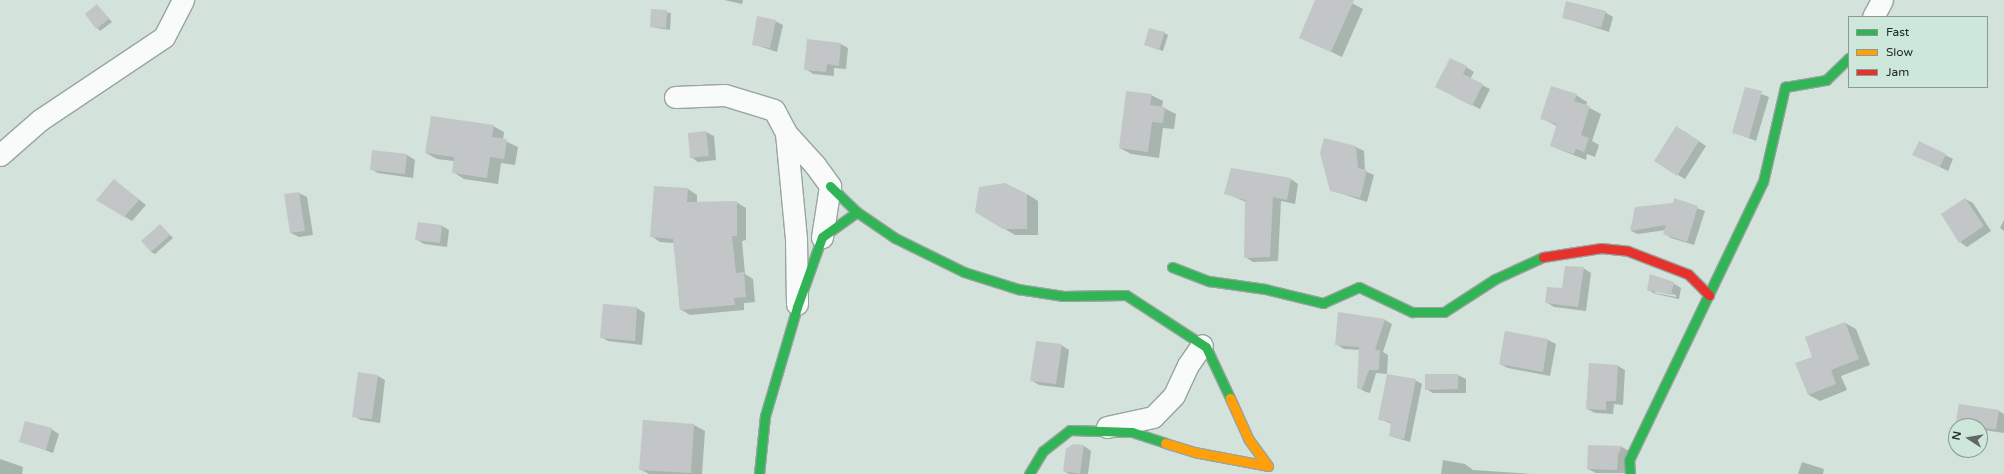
<!DOCTYPE html>
<style>
body{margin:0}
#map{position:relative;width:2004px;height:474px;overflow:hidden;background:#d3e2da;font-family:"Varela Round",sans-serif}
div>[style]{position:absolute}
.shadow>*{inset:0;background:#0003}
.building>*{inset:0;background:#c3c6c7}
.roads{filter:drop-shadow(1px 0 #99a49f) drop-shadow(-1px 0 #99a49f) drop-shadow(0 1px #99a49f) drop-shadow(0 -1px #99a49f)}
.street>*{height:21px;margin:-10.5px;padding:0 10.5px;transform-origin:10.5px;border-radius:10.5px;background:#f8fbf9}
.fast>*{height:9px;margin:-4.5px;padding:0 4.5px;transform-origin:4.5px;border-radius:4.5px;background:#30b455}
.slow>*{height:9px;margin:-4.5px;padding:0 4.5px;transform-origin:4.5px;border-radius:4.5px;background:#ff9f0a}
.jam>*{height:9px;margin:-4.5px;padding:0 4.5px;transform-origin:4.5px;border-radius:4.5px;background:#e5322d}
span{translate:-50% -50%;white-space:nowrap;text-align:center;line-height:1.15;-webkit-text-stroke:3px #cde8da;paint-order:stroke}
.legend{position:absolute;left:1848px;top:16px;width:140px;height:72px;box-sizing:border-box;background:#cde8da;border:1px solid #889c92;margin:0;padding:5px 7px;list-style:none;font-size:12px;color:#202a25}
.legend li{display:flex;align-items:center;gap:8px;height:20px}
.legend b{width:20px;border:1px solid #889c92}
.north{position:absolute;left:1948px;top:418px;width:40px;height:40px;box-sizing:border-box;background:#cde8da;border:1px solid #889c92;border-radius:50%;rotate:282deg;font-size:11px;font-weight:700;line-height:16px;text-align:center;color:#202a25}
.north::after{content:'';display:block;margin:auto;width:14px;height:18px;background:#5f6a64;clip-path:polygon(50% 0,100% 100%,50% 72%,0 100%)}
</style>
<div id="map">
<div class="shadow">
<div style="clip-path:polygon(724px 0,743px 0,742px 4px)"></div>
<div style="clip-path:polygon(1316px 0,1346px 0,1363px 9px,1342px 57px,1300px 37px)"></div>
<div style="clip-path:polygon(97px 5px,112px 22px,100px 31px,86px 14px)"></div>
<div style="clip-path:polygon(652px 10px,671px 13px,670px 30px,651px 27px)"></div>
<div style="clip-path:polygon(1605px 12px,1613px 17px,1609px 32px,1563px 17px)"></div>
<div style="clip-path:polygon(775px 21px,783px 25px,777px 52px,753px 44px)"></div>
<div style="clip-path:polygon(1164px 33px,1168px 35px,1163px 51px,1145px 45px)"></div>
<div style="clip-path:polygon(841px 44px,848px 48px,846px 69px,834px 68px,834px 76px,813px 74px,806px 69px)"></div>
<div style="clip-path:polygon(1466px 67px,1474px 72px,1470px 79px,1490px 89px,1480px 109px,1444px 91px)"></div>
<div style="clip-path:polygon(1746px 88px,1769px 97px,1756px 141px,1733px 132px)"></div>
<div style="clip-path:polygon(1151px 95px,1163px 101px,1162px 107px,1176px 114px,1174px 129px,1163px 128px,1159px 158px,1131px 154px,1120px 148px)"></div>
<div style="clip-path:polygon(1576px 95px,1587px 102px,1586px 106px,1601px 114px,1592px 141px,1599px 145px,1595px 157px,1587px 154px,1586px 160px,1551px 146px,1557px 126px,1541px 118px)"></div>
<div style="clip-path:polygon(493px 126px,504px 132px,503px 140px,518px 147px,515px 165px,501px 163px,498px 184px,464px 179px,453px 172px,454px 161px,437px 159px,426px 153px)"></div>
<div style="clip-path:polygon(1684px 131px,1706px 146px,1685px 179px,1678px 175px)"></div>
<div style="clip-path:polygon(706px 132px,714px 136px,716px 160px,698px 162px,691px 157px,689px 134px)"></div>
<div style="clip-path:polygon(1356px 147px,1364px 151px,1365px 171px,1374px 175px,1367px 202px,1330px 190px)"></div>
<div style="clip-path:polygon(373px 151px,407px 155px,415px 160px,413px 178px,378px 173px,371px 169px)"></div>
<div style="clip-path:polygon(1945px 155px,1953px 159px,1948px 171px,1921px 158px)"></div>
<div style="clip-path:polygon(1291px 179px,1298px 184px,1295px 204px,1281px 201px,1278px 261px,1253px 262px,1245px 257px,1246px 202px,1225px 193px)"></div>
<div style="clip-path:polygon(114px 180px,146px 205px,132px 221px,97px 200px)"></div>
<div style="clip-path:polygon(688px 189px,697px 195px,697px 203px,736px 202px,746px 208px,746px 240px,742px 241px,745px 274px,753px 279px,755px 302px,744px 303px,744px 310px,690px 315px,680px 309px,674px 243px,660px 242px,651px 236px)"></div>
<div style="clip-path:polygon(299px 193px,307px 197px,313px 235px,299px 237px,291px 233px)"></div>
<div style="clip-path:polygon(1027px 194px,1038px 201px,1038px 235px,1015px 235px,976px 212px)"></div>
<div style="clip-path:polygon(1965px 199px,1973px 203px,1991px 231px,1967px 247px,1960px 242px)"></div>
<div style="clip-path:polygon(1675px 200px,1705px 211px,1694px 245px,1671px 238px,1665px 234px,1666px 230px,1638px 234px,1631px 231px,1674px 204px)"></div>
<div style="clip-path:polygon(2004px 220px,2004px 231px,2000px 228px)"></div>
<div style="clip-path:polygon(160px 225px,173px 238px,155px 254px,151px 252px)"></div>
<div style="clip-path:polygon(442px 226px,449px 230px,447px 247px,424px 244px,416px 239px)"></div>
<div style="clip-path:polygon(1583px 268px,1591px 273px,1586px 311px,1554px 307px,1546px 302px)"></div>
<div style="clip-path:polygon(evenodd,1673px 283px,1681px 288px,1679px 299px,1656px 294px,1648px 290px,1673px 283px,1655px 291px,1676px 295px,1676px 297px,1655px 293px,1655px 291px)"></div>
<div style="clip-path:polygon(604px 305px,637px 308px,645px 313px,642px 345px,608px 341px,601px 337px)"></div>
<div style="clip-path:polygon(1385px 320px,1392px 324px,1383px 352px,1388px 355px,1387px 374px,1376px 373px,1370px 393px,1366px 392px,1358px 388px,1360px 350px,1344px 349px,1336px 344px)"></div>
<div style="clip-path:polygon(1845px 323px,1856px 329px,1870px 365px,1841px 376px,1847px 390px,1820px 401px,1809px 395px,1814px 357px)"></div>
<div style="clip-path:polygon(1505px 332px,1548px 340px,1556px 344px,1550px 376px,1508px 368px,1500px 364px)"></div>
<div style="clip-path:polygon(1061px 345px,1069px 350px,1064px 388px,1039px 385px,1031px 380px)"></div>
<div style="clip-path:polygon(1618px 366px,1625px 370px,1623px 405px,1614px 404px,1613px 414px,1595px 413px,1587px 409px)"></div>
<div style="clip-path:polygon(1426px 375px,1458px 375px,1466px 379px,1466px 393px,1433px 393px,1426px 389px)"></div>
<div style="clip-path:polygon(378px 376px,385px 380px,380px 423px,361px 420px,354px 416px)"></div>
<div style="clip-path:polygon(1415px 380px,1422px 384px,1410px 442px,1390px 436px,1392px 424px,1380px 419px)"></div>
<div style="clip-path:polygon(1999px 411px,2004px 414px,2004px 433px,1983px 430px,1980px 443px,1980px 426px)"></div>
<div style="clip-path:polygon(644px 421px,694px 425px,705px 431px,702px 474px,649px 474px,640px 469px)"></div>
<div style="clip-path:polygon(51px 429px,59px 434px,53px 453px,20px 441px)"></div>
<div style="clip-path:polygon(1084px 446px,1091px 451px,1088px 474px,1069px 474px,1064px 471px)"></div>
<div style="clip-path:polygon(1589px 446px,1622px 447px,1629px 451px,1625px 473px,1596px 473px,1588px 469px)"></div>
<div style="clip-path:polygon(0 459px,23px 467px,22px 474px,0 474px)"></div>
<div style="clip-path:polygon(1443px 460px,1465px 464px,1473px 470px,1532px 474px,1441px 474px)"></div>
<div style="clip-path:polygon(1802px 462px,1824px 469px,1823px 474px,1798px 474px)"></div>
</div>
<div class="building">
<div style="clip-path:polygon(1315px 0,1354px 0,1331px 52px,1299px 38px)"></div>
<div style="clip-path:polygon(1566px 1px,1606px 11px,1601px 28px,1562px 18px)"></div>
<div style="clip-path:polygon(97px 4px,109px 19px,96px 29px,85px 14px)"></div>
<div style="clip-path:polygon(651px 9px,667px 10px,666px 28px,650px 27px)"></div>
<div style="clip-path:polygon(757px 16px,776px 20px,770px 48px,752px 45px)"></div>
<div style="clip-path:polygon(1149px 28px,1165px 32px,1159px 50px,1144px 45px)"></div>
<div style="clip-path:polygon(807px 39px,841px 43px,839px 66px,827px 64px,826px 72px,804px 70px)"></div>
<div style="clip-path:polygon(1450px 58px,1467px 66px,1463px 74px,1483px 84px,1472px 106px,1435px 87px)"></div>
<div style="clip-path:polygon(1551px 86px,1577px 94px,1574px 101px,1590px 106px,1581px 135px,1589px 138px,1584px 152px,1576px 149px,1574px 154px,1550px 146px,1557px 124px,1540px 119px)"></div>
<div style="clip-path:polygon(1745px 87px,1762px 91px,1749px 138px,1732px 133px)"></div>
<div style="clip-path:polygon(1126px 91px,1152px 94px,1150px 105px,1165px 107px,1163px 123px,1152px 122px,1148px 152px,1119px 148px)"></div>
<div style="clip-path:polygon(431px 116px,494px 125px,492px 137px,507px 139px,504px 159px,490px 157px,487px 178px,452px 173px,454px 157px,425px 153px)"></div>
<div style="clip-path:polygon(1676px 126px,1699px 141px,1677px 176px,1654px 161px)"></div>
<div style="clip-path:polygon(706px 131px,709px 156px,690px 158px,688px 133px)"></div>
<div style="clip-path:polygon(1324px 138px,1356px 146px,1358px 168px,1367px 170px,1360px 198px,1330px 191px,1320px 153px)"></div>
<div style="clip-path:polygon(1919px 141px,1946px 154px,1940px 167px,1912px 155px)"></div>
<div style="clip-path:polygon(372px 150px,407px 154px,405px 174px,370px 170px)"></div>
<div style="clip-path:polygon(1231px 168px,1291px 178px,1287px 200px,1273px 197px,1270px 257px,1244px 258px,1245px 200px,1224px 194px)"></div>
<div style="clip-path:polygon(114px 179px,139px 200px,124px 217px,96px 200px)"></div>
<div style="clip-path:polygon(1005px 183px,1027px 194px,1027px 229px,1003px 229px,975px 212px,979px 187px)"></div>
<div style="clip-path:polygon(654px 186px,688px 188px,687px 202px,737px 201px,737px 236px,732px 236px,736px 273px,744px 272px,746px 297px,734px 298px,735px 305px,680px 310px,673px 239px,650px 237px)"></div>
<div style="clip-path:polygon(299px 192px,305px 231px,290px 233px,284px 194px)"></div>
<div style="clip-path:polygon(1674px 198px,1698px 206px,1687px 242px,1663px 234px,1666px 225px,1630px 231px,1635px 207px,1673px 203px)"></div>
<div style="clip-path:polygon(1965px 198px,1984px 226px,1959px 243px,1941px 214px)"></div>
<div style="clip-path:polygon(418px 222px,442px 225px,440px 243px,415px 240px)"></div>
<div style="clip-path:polygon(160px 224px,170px 235px,151px 252px,141px 241px)"></div>
<div style="clip-path:polygon(1565px 266px,1584px 267px,1578px 307px,1545px 303px,1547px 287px,1562px 288px)"></div>
<div style="clip-path:polygon(1650px 274px,1674px 282px,1671px 295px,1647px 290px)"></div>
<div style="clip-path:polygon(603px 304px,637px 307px,635px 341px,600px 338px)"></div>
<div style="clip-path:polygon(1338px 312px,1385px 319px,1375px 350px,1380px 350px,1379px 370px,1369px 370px,1362px 389px,1357px 388px,1359px 347px,1335px 345px)"></div>
<div style="clip-path:polygon(1845px 322px,1859px 359px,1831px 370px,1836px 384px,1808px 395px,1795px 363px,1812px 357px,1805px 337px)"></div>
<div style="clip-path:polygon(1505px 331px,1548px 339px,1543px 372px,1499px 364px)"></div>
<div style="clip-path:polygon(1036px 341px,1062px 344px,1056px 384px,1030px 381px)"></div>
<div style="clip-path:polygon(1589px 363px,1618px 365px,1616px 401px,1606px 401px,1606px 410px,1586px 409px)"></div>
<div style="clip-path:polygon(358px 372px,378px 375px,372px 419px,352px 417px)"></div>
<div style="clip-path:polygon(1387px 374px,1416px 379px,1404px 439px,1389px 436px,1391px 422px,1378px 420px)"></div>
<div style="clip-path:polygon(1425px 374px,1458px 374px,1458px 389px,1425px 390px)"></div>
<div style="clip-path:polygon(1959px 404px,1999px 410px,1996px 429px,1955px 426px)"></div>
<div style="clip-path:polygon(643px 420px,694px 424px,691px 473px,639px 470px)"></div>
<div style="clip-path:polygon(25px 421px,52px 428px,46px 450px,19px 442px)"></div>
<div style="clip-path:polygon(1073px 444px,1084px 445px,1080px 474px,1063px 471px,1066px 449px)"></div>
<div style="clip-path:polygon(1588px 445px,1622px 446px,1618px 455px,1617px 470px,1587px 469px)"></div>
</div>
<div class="roads">
<div class="street">
<div style="left:1873px;top:17px;width:19px;rotate:-62deg"></div>
<div style="left:675px;top:97px;width:50px;rotate:-2.3deg"></div>
<div style="left:725px;top:95px;width:51px;rotate:17deg"></div>
<div style="left:774px;top:110px;width:26px;rotate:62deg"></div>
<div style="left:786px;top:133px;width:106px;rotate:84.6deg"></div>
<div style="left:796px;top:239px;width:65px;rotate:89.1deg"></div>
<div style="left:786px;top:133px;width:43px;rotate:47.8deg"></div>
<div style="left:815px;top:165px;width:26px;rotate:54deg"></div>
<div style="left:830px;top:186px;width:52px;rotate:98.9deg"></div>
<div style="left:0;top:155px;width:53px;rotate:-41.2deg"></div>
<div style="left:40px;top:120px;width:149px;rotate:-33.8deg"></div>
<div style="left:164px;top:37px;width:42px;rotate:-62.8deg"></div>
<div style="left:1107px;top:427px;width:47px;rotate:-12.3deg"></div>
<div style="left:1153px;top:417px;width:30px;rotate:-46deg"></div>
<div style="left:1174px;top:395px;width:33px;rotate:-65deg"></div>
<div style="left:1188px;top:365px;width:24px;rotate:-55deg"></div>
</div>
<div class="fast">
<div style="left:830px;top:186px;width:37px;rotate:44deg"></div>
<div style="left:857px;top:212px;width:46px;rotate:34.4deg"></div>
<div style="left:895px;top:238px;width:77px;rotate:26.2deg"></div>
<div style="left:964px;top:272px;width:57px;rotate:17.5deg"></div>
<div style="left:1018px;top:289px;width:46px;rotate:8.8deg"></div>
<div style="left:1063px;top:296px;width:63px;rotate:-0.9deg"></div>
<div style="left:1126px;top:295px;width:95px;rotate:33deg"></div>
<div style="left:1206px;top:347px;width:56px;rotate:64.8deg"></div>
<div style="left:1172px;top:267px;width:40px;rotate:21deg"></div>
<div style="left:1209px;top:281px;width:57px;rotate:8.1deg"></div>
<div style="left:1265px;top:289px;width:60px;rotate:13.6deg"></div>
<div style="left:1323px;top:303px;width:39px;rotate:-24deg"></div>
<div style="left:1359px;top:287px;width:59px;rotate:25.3deg"></div>
<div style="left:1412px;top:312px;width:32px"></div>
<div style="left:1444px;top:312px;width:61px;rotate:-32.9deg"></div>
<div style="left:1495px;top:279px;width:53px;rotate:-24.6deg"></div>
<div style="left:759px;top:474px;width:58px;rotate:-84.1deg"></div>
<div style="left:765px;top:416px;width:114px;rotate:-73.6deg"></div>
<div style="left:797px;top:307px;width:74px;rotate:-70.3deg"></div>
<div style="left:822px;top:237px;width:43px;rotate:-35.5deg"></div>
<div style="left:1029px;top:474px;width:27px;rotate:-59deg"></div>
<div style="left:1043px;top:451px;width:34px;rotate:-38deg"></div>
<div style="left:1070px;top:430px;width:62px;rotate:1.8deg"></div>
<div style="left:1132px;top:432px;width:35px;rotate:18deg"></div>
<div style="left:1630px;top:474px;width:14px;rotate:-94deg"></div>
<div style="left:1629px;top:460px;width:309px;rotate:-64.3deg"></div>
<div style="left:1763px;top:182px;width:98px;rotate:-77deg"></div>
<div style="left:1785px;top:87px;width:42px;rotate:-9.7deg"></div>
<div style="left:1826px;top:80px;width:32px;rotate:-44deg"></div>
</div>
<div class="slow">
<div style="left:1165px;top:443px;width:30px;rotate:17deg"></div>
<div style="left:1194px;top:452px;width:75px;rotate:10.7deg"></div>
<div style="left:1268px;top:466px;width:34px;rotate:-126deg"></div>
<div style="left:1248px;top:438px;width:44px;rotate:-114.2deg"></div>
</div>
<div class="jam">
<div style="left:1543px;top:257px;width:59px;rotate:-8.8deg"></div>
<div style="left:1601px;top:248px;width:27px;rotate:6deg"></div>
<div style="left:1628px;top:251px;width:64px;rotate:21deg"></div>
<div style="left:1688px;top:274px;width:30px;rotate:45deg"></div>
</div>
</div>
<ul class="legend">
<li><b style="height:5px;background:#30b455"></b>Fast</li>
<li><b style="height:5px;background:#ff9f0a"></b>Slow</li>
<li><b style="height:5px;background:#e5322d"></b>Jam</li>
</ul>
<div class="north">N</div>
</div>
